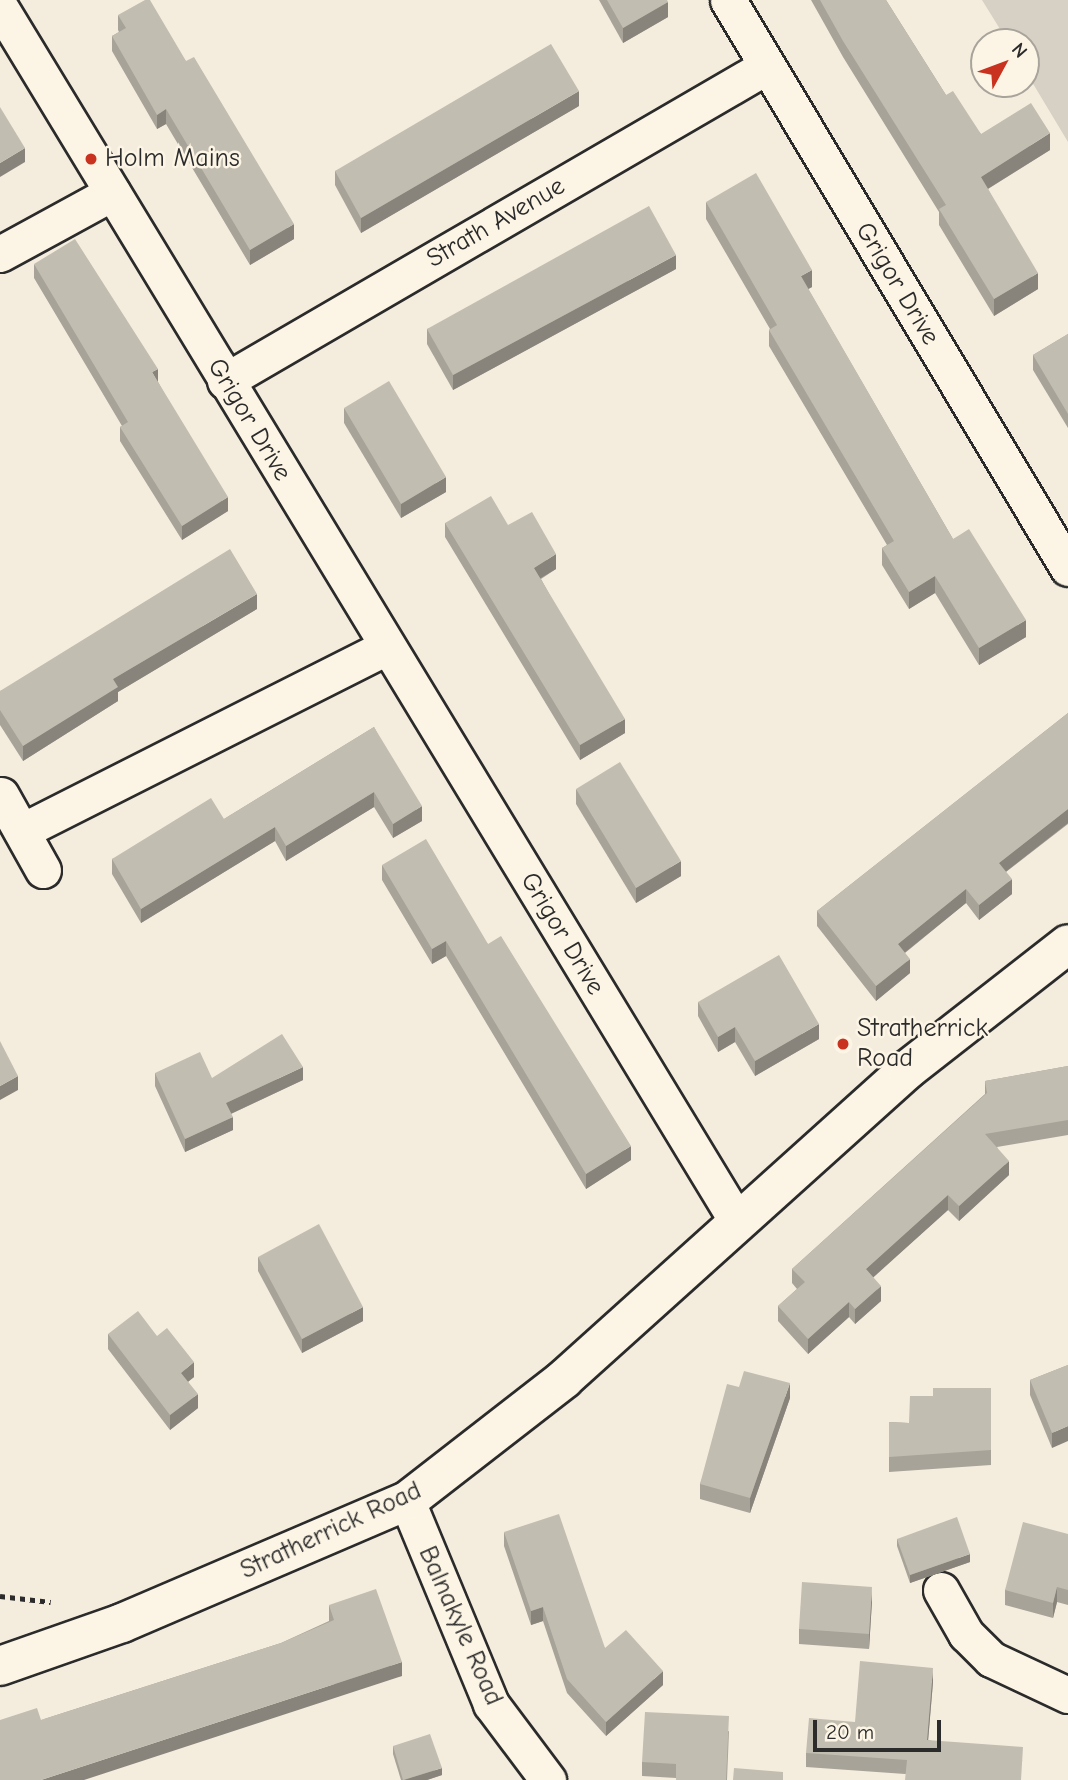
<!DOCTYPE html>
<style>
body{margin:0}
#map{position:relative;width:1068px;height:1780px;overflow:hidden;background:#f4edde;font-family:"Comic Neue",sans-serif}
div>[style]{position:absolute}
.green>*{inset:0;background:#d6d1c4}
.path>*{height:4.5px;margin-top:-2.25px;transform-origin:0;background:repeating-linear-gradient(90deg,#2b2b2b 0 5px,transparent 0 10px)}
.roads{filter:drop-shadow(2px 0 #2b2b2b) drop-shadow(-2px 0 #2b2b2b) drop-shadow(0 2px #2b2b2b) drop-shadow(0 -2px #2b2b2b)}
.minor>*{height:35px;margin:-17.5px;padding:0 17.5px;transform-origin:17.5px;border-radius:17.5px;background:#fcf5e5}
.tertiary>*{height:38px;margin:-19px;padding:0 19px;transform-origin:19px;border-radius:19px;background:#fcf5e5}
.wall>*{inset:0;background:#a7a398}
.shaded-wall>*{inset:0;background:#88847c}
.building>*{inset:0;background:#c2bdb1}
.dots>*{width:19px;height:19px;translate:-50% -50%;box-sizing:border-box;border:4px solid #fcf5e5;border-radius:50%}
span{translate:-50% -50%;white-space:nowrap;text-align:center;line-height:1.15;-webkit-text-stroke:5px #fcf5e5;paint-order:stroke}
.poi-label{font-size:26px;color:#2b2b2b}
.left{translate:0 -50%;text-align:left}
.street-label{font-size:26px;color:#2b2b2b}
.north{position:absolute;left:970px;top:28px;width:70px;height:70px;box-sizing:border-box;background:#fcf5e5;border:2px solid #a8a49b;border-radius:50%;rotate:49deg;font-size:19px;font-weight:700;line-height:28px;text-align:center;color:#2b2b2b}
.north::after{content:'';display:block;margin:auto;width:24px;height:32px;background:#c8321e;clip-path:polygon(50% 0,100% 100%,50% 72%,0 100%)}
.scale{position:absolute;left:813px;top:1720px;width:128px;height:32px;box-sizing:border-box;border:4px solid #2b2b2b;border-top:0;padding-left:9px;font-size:21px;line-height:24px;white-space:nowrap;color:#2b2b2b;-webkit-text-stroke:5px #fcf5e5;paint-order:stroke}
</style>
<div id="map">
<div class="green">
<div style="clip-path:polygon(982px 0,1068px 0,1068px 142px,1026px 72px,1026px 42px,1008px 42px)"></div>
</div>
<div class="path">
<div style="left:0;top:1596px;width:51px;rotate:6.7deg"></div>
</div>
<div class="roads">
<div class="minor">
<div style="left:728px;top:0;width:662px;rotate:59.1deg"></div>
<div style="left:0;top:7px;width:1420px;rotate:58.74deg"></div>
<div style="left:0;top:254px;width:128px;rotate:-28.6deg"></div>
<div style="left:225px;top:381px;width:627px;rotate:-30.16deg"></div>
<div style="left:1px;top:795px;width:86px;rotate:60.8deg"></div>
<div style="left:22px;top:831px;width:408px;rotate:-26.8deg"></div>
<div style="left:407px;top:1501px;width:220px;rotate:67.5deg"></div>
<div style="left:491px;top:1704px;width:95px;rotate:53.1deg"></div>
<div style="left:941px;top:1590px;width:51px;rotate:60.4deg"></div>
<div style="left:966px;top:1634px;width:35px;rotate:45deg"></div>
<div style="left:991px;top:1659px;width:85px;rotate:25.1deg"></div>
</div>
<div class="tertiary">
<div style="left:0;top:1666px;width:129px;rotate:-19.4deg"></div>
<div style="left:122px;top:1623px;width:310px;rotate:-23.2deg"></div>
<div style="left:407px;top:1501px;width:199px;rotate:-37.8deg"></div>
<div style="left:564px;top:1379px;width:462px;rotate:-42deg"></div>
<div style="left:907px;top:1070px;width:204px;rotate:-38deg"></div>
</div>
</div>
<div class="wall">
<div style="clip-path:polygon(599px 0,667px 0,668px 17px,623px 43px)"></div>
<div style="clip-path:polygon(811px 0,886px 0,946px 95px,981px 134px,1050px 150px,988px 189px,1038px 289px,994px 316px,939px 225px,939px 212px,843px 57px)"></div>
<div style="clip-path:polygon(118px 15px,186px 61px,294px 239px,250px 265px,166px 124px,157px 129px,112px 51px,112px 36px,119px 32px,118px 30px)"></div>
<div style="clip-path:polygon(579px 106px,361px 233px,335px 185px,335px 171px)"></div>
<div style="clip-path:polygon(706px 202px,812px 287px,808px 289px,953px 539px,1026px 637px,979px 665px,935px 593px,909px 609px,882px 565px,882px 548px,887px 545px,769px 346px,769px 330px,770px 329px,706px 219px)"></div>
<div style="clip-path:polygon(34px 264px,158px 382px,228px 511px,182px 540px,120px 441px,120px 427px,122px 426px,34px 278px)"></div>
<div style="clip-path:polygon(676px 269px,453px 390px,427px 344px,427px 329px)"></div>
<div style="clip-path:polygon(1068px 334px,1068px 428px,1033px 370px,1033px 355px)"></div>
<div style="clip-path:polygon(344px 408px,446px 492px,401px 518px,344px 423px)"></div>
<div style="clip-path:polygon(445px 523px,508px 525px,556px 569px,541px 579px,625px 733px,580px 760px,445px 537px)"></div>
<div style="clip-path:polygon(257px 609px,118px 692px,118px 701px,23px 761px,0 725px,0 691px)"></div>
<div style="clip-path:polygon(1068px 713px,1068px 824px,1006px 872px,1012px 894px,979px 920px,966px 903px,905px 953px,910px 973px,876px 1001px,817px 926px,817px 911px)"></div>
<div style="clip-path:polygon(374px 727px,422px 821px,393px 838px,374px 807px,286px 861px,275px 841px,141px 923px,112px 874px,112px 859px,224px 819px)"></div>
<div style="clip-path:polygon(576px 789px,681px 876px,636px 903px,576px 804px)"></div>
<div style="clip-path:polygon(382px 865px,488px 944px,631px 1160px,586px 1189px,446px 956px,432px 964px,382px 880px)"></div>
<div style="clip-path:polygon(698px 1002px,819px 1039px,755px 1076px,735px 1042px,718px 1052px,698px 1016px)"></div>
<div style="clip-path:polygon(1068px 1066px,1068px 1135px,997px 1147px,1009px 1175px,959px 1221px,948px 1210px,873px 1277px,881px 1301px,855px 1324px,849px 1317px,808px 1354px,778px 1321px,778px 1306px,797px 1289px,792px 1283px,792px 1269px,985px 1094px,985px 1081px)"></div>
<div style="clip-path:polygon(155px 1073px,212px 1078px,303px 1080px,231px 1114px,233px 1130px,185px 1152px,155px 1086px)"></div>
<div style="clip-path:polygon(258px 1257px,363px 1321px,302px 1353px,258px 1271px)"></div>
<div style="clip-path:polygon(108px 1334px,157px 1336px,194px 1377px,188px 1382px,198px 1408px,170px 1430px,108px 1349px)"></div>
<div style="clip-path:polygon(1068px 1365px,1052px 1448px,1030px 1395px,1030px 1380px)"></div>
<div style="clip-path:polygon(739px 1387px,790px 1398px,750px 1513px,700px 1499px,700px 1484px)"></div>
<div style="clip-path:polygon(991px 1388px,991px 1465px,889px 1472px,889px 1422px,909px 1423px,933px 1396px)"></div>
<div style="clip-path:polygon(504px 1532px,605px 1648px,663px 1685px,606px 1736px,567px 1693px,543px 1621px,531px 1625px,504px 1546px)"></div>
<div style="clip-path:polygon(1068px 1534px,1068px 1605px,1057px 1602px,1053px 1618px,1005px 1605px,1005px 1590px)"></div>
<div style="clip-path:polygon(897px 1539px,970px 1562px,910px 1583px,897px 1546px)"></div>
<div style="clip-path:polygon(872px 1601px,869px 1649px,799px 1644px,799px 1629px)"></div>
<div style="clip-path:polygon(329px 1605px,402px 1676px,41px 1720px,281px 1643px,329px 1621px)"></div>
<div style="clip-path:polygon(933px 1682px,928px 1740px,1023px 1761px,905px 1774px,806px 1767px,806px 1753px,855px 1722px)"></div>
<div style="clip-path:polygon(729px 1731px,727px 1780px,676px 1780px,676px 1778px,642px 1776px,642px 1762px)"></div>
<div style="clip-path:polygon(393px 1746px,442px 1775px,427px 1780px,401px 1780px,393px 1754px)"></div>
</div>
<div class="shaded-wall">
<div style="clip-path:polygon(668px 2px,668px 17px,623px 43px,623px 28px)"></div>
<div style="clip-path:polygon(579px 91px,579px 106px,361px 233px,361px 218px)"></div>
<div style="clip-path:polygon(166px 109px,166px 124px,157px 129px,157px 115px)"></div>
<div style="clip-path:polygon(1050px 133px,1050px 150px,981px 193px,981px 177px)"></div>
<div style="clip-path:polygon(25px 148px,25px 162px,0 177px,0 163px)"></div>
<div style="clip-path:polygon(294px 224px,294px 239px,250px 265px,250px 250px)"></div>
<div style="clip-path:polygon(676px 255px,676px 269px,453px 390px,453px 375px)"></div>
<div style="clip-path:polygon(812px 270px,812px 287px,801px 293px,801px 276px)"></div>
<div style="clip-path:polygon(1038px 273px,1038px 289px,994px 316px,994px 299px)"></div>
<div style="clip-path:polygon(158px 369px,158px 383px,152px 372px)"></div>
<div style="clip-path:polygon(446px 477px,446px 492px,401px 518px,401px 504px)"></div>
<div style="clip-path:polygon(228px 497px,228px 511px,182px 540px,182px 526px)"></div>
<div style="clip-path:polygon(556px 554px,556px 569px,534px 582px,534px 568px)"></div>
<div style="clip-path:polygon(935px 576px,935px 593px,909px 609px,909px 592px)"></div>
<div style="clip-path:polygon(257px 594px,257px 609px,118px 692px,118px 701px,23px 761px,23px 746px,113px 679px)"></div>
<div style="clip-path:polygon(1026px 620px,1026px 637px,979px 665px,979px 648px)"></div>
<div style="clip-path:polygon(625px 719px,625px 733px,580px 760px,580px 745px)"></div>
<div style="clip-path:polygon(374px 792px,374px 807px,286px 861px,286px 846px)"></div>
<div style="clip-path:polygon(422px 806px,422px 821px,393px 838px,393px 824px)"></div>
<div style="clip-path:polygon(1068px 809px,1068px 823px,999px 877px,999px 863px)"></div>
<div style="clip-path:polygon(275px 827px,275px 841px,141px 923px,141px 909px)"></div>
<div style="clip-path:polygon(681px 861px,681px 876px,636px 903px,636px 888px)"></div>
<div style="clip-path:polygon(1012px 879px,1012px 894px,979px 920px,979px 905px)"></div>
<div style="clip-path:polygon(966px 889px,966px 903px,898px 958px,898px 944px)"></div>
<div style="clip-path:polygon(446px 941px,446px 956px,432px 964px,432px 949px)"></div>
<div style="clip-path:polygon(910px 959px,910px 973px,876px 1001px,876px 986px)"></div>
<div style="clip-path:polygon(819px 1024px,819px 1039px,755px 1076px,755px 1061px)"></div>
<div style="clip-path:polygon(735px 1027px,735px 1042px,718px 1052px,718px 1037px)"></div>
<div style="clip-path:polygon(303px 1067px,303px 1080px,226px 1116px,226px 1103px)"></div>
<div style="clip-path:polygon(18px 1076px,18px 1090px,0 1100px,0 1086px)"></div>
<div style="clip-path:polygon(233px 1117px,233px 1130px,185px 1152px,185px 1139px)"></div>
<div style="clip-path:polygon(631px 1146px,631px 1160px,586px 1189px,586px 1174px)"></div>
<div style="clip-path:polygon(1009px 1161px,1009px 1175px,959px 1221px,959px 1206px)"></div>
<div style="clip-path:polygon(948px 1195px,948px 1210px,866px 1284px,866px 1269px)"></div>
<div style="clip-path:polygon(881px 1286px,881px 1301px,855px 1324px,855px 1309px)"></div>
<div style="clip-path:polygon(849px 1302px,849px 1317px,808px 1354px,808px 1339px)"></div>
<div style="clip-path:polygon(363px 1307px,363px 1321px,302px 1353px,302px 1339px)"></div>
<div style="clip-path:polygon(194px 1362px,194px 1377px,181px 1387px,181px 1373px)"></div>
<div style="clip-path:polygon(790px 1383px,790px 1398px,750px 1513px,750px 1498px)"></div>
<div style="clip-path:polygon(198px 1394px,198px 1408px,170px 1430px,170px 1415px)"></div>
<div style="clip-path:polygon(1068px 1426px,1068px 1441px,1052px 1448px,1052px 1433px)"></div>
<div style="clip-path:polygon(970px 1554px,970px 1562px,910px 1583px,910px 1575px)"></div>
<div style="clip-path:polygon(872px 1587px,872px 1601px,869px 1649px,869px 1634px)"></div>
<div style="clip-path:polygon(1057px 1587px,1057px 1602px,1053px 1618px,1053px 1603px)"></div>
<div style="clip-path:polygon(543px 1607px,543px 1621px,531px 1625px,531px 1611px)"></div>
<div style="clip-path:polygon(402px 1662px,402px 1676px,84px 1780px,41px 1780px)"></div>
<div style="clip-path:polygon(933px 1668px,933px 1682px,927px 1754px,927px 1740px)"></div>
<div style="clip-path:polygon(663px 1671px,663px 1685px,606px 1736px,606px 1722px)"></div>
<div style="clip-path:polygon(442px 1768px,442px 1775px,427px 1780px,404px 1780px)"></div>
</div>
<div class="building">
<div style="clip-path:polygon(145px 0,150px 0,186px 61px,194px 57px,294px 224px,250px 250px,166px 109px,157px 115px,112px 36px,126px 28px,118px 15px)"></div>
<div style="clip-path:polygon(607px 0,667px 0,668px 2px,623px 28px)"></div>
<div style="clip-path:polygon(820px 0,886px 0,946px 95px,953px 91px,981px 134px,1031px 103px,1050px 133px,981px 177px,1038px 273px,994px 299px,939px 209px,946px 205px,843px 41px)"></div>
<div style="clip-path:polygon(551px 44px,579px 91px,361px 218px,335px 171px)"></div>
<div style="clip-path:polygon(0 107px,25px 148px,0 163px)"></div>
<div style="clip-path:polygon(756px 173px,812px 270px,801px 276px,953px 539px,969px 529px,1026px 620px,979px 648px,935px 576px,909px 592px,882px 548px,894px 541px,769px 330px,777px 325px,706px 202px)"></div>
<div style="clip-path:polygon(649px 206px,676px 255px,453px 375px,427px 329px)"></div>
<div style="clip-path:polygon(75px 239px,158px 369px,152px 372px,228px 497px,182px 526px,120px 427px,128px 422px,34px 264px)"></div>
<div style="clip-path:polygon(1068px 334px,1068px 414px,1033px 355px)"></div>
<div style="clip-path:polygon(389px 381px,446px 477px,401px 504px,344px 408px)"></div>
<div style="clip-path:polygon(491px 496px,508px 525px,532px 512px,556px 554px,534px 568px,625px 719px,580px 745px,445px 523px)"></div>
<div style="clip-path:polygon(230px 549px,257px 594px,113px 679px,118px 687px,23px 746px,0 710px,0 691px)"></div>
<div style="clip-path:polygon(1068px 713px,1068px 809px,999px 863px,1012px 879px,979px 905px,966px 889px,898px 944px,910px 959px,876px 986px,817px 911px)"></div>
<div style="clip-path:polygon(374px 727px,422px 806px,393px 824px,374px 792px,286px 846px,275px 827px,141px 909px,112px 859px,211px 798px,224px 819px)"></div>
<div style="clip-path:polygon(620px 762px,681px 861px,636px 888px,576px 789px)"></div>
<div style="clip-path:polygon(426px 839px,488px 944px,501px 936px,631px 1146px,586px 1174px,446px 941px,432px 949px,382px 865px)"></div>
<div style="clip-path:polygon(779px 955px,819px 1024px,755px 1061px,735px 1027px,718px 1037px,698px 1002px)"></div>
<div style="clip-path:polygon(282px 1034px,303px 1067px,226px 1103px,233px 1117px,185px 1139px,155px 1073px,200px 1052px,212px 1078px)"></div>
<div style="clip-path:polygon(0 1041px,18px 1076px,0 1086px)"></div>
<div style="clip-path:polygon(1068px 1066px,1068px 1120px,985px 1134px,1009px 1161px,959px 1206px,948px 1195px,866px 1269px,881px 1286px,855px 1309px,849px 1302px,808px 1339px,778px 1306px,805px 1282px,792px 1269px,987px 1093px,985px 1081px)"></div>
<div style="clip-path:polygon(319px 1224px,363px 1307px,302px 1339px,258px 1257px)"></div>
<div style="clip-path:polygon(138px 1311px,157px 1336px,167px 1328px,194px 1362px,181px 1373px,198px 1394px,170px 1415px,108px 1334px)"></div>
<div style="clip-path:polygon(1068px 1365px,1068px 1426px,1052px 1433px,1030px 1380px)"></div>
<div style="clip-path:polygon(744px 1371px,790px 1383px,750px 1498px,700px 1484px,727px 1384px,739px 1387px)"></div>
<div style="clip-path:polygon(933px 1388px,991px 1388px,991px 1450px,889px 1457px,889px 1422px,909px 1423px,910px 1396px,933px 1396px)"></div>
<div style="clip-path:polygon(559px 1514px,605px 1648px,626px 1630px,663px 1671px,606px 1722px,567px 1679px,543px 1607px,531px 1611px,504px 1532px)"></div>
<div style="clip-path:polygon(957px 1517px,970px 1554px,910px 1575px,897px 1539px)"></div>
<div style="clip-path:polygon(1023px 1522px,1068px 1534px,1068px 1590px,1057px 1587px,1053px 1603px,1005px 1590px)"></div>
<div style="clip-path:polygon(802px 1582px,872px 1587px,869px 1634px,799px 1629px)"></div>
<div style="clip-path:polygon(376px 1589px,402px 1662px,41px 1780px,0 1780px,0 1720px,37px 1708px,41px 1720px,281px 1643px,334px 1620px,329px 1605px)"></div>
<div style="clip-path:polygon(860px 1661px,933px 1668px,927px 1740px,1023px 1747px,1021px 1780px,905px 1780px,907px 1760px,806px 1753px,809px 1718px,855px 1722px)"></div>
<div style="clip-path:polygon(645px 1712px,729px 1716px,726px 1780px,676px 1780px,676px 1764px,642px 1762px)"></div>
<div style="clip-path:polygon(430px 1734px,442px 1768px,403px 1780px,393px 1746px)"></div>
<div style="clip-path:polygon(734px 1768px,783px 1772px,783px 1780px,733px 1780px)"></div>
</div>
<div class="dots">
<div style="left:91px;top:159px;background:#c8321e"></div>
<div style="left:843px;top:1044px;background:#c8321e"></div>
</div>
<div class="poi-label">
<span class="left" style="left:105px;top:159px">Holm Mains</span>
<span class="left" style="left:857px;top:1044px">Stratherrick<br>Road</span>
</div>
<div class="street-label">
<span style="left:496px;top:223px;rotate:-30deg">Strath Avenue</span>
<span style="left:897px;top:284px;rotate:59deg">Grigor Drive</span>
<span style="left:249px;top:420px;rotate:59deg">Grigor Drive</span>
<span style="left:562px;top:934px;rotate:59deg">Grigor Drive</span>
<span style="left:331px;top:1531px;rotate:-25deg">Stratherrick Road</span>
<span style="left:460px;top:1626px;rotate:66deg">Balnakyle Road</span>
</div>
<div class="north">N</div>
<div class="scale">20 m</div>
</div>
